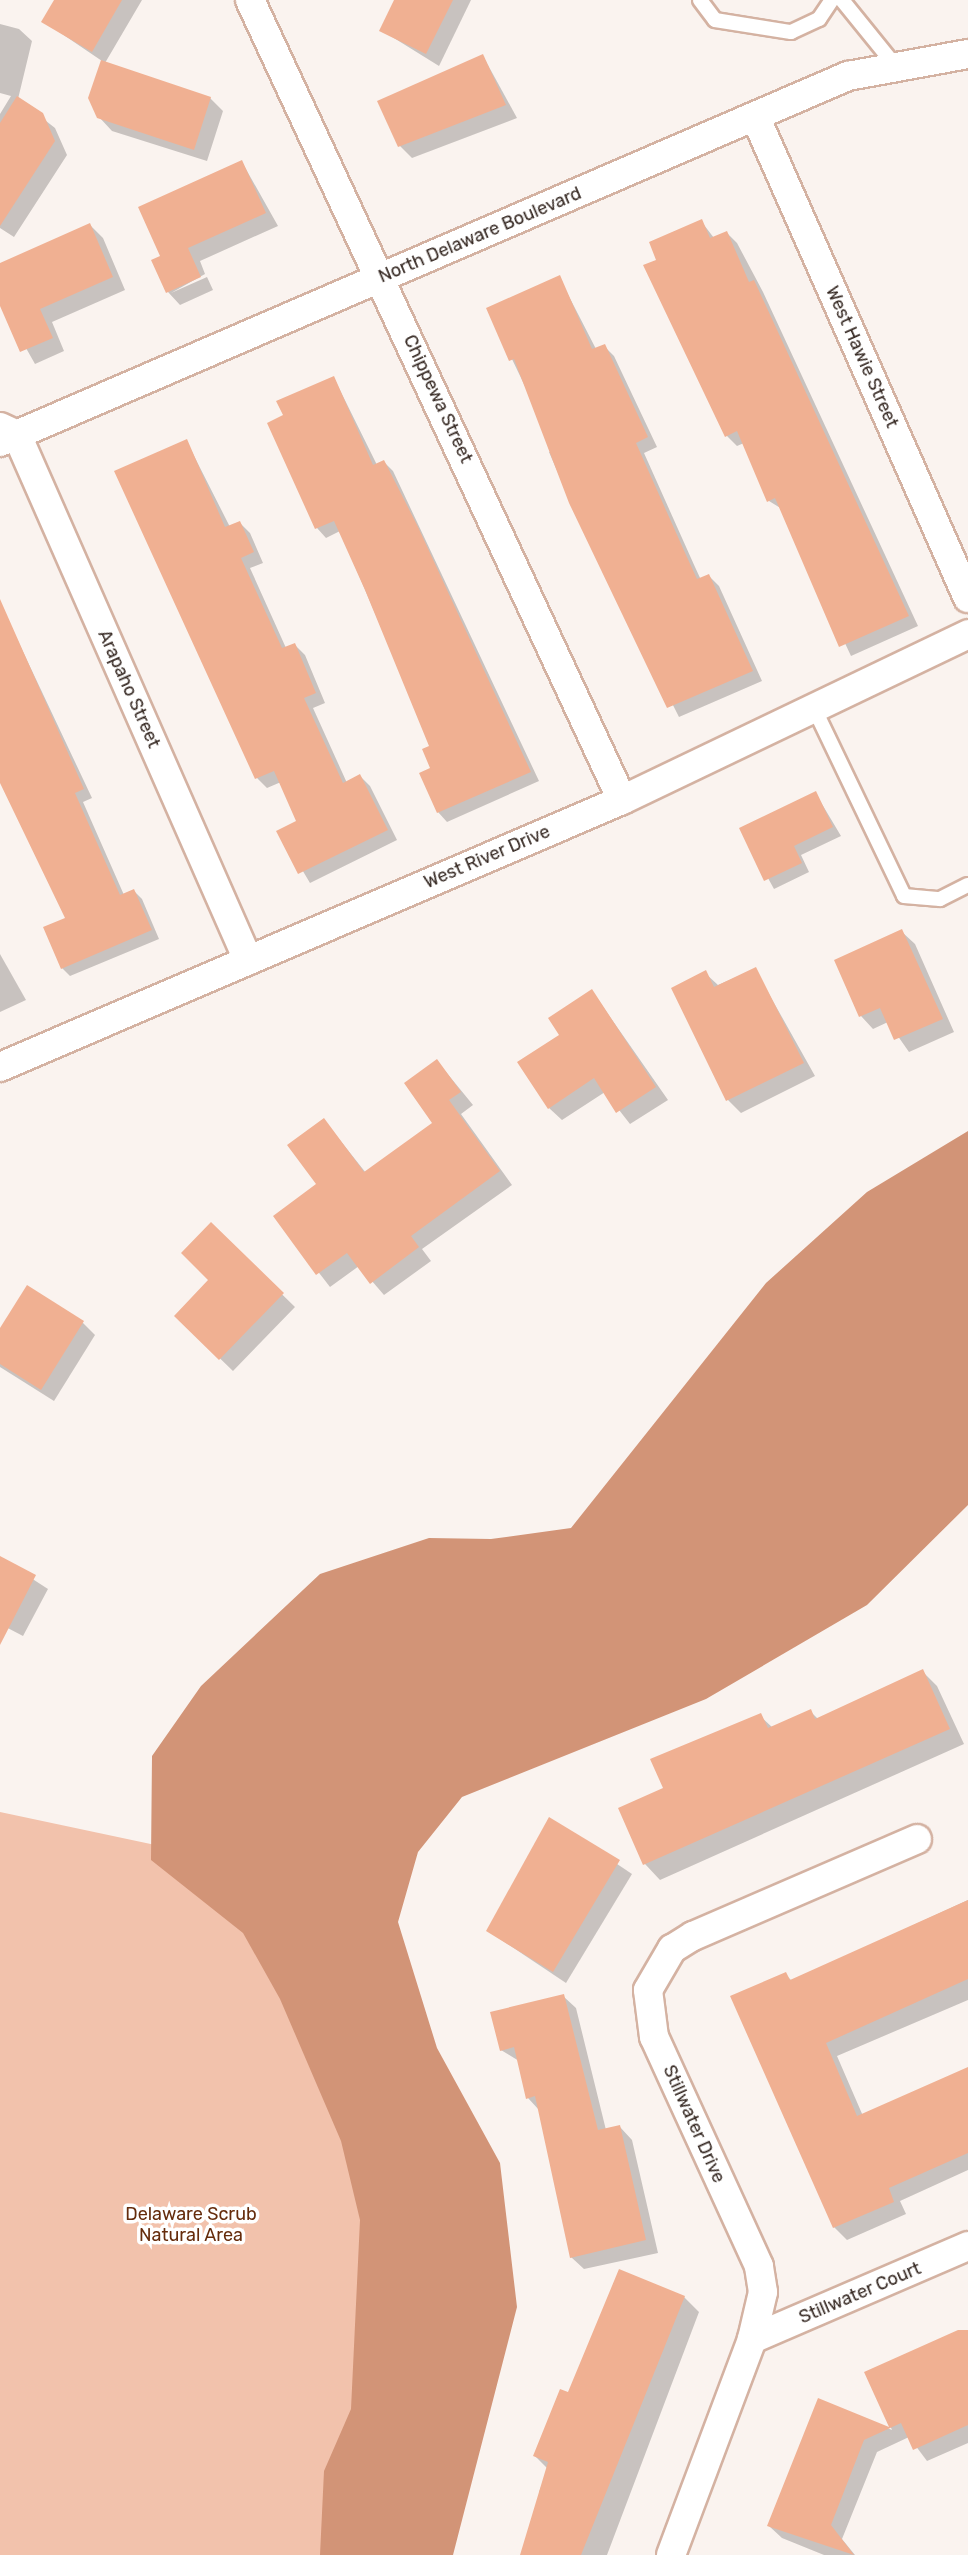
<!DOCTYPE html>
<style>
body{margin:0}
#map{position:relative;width:968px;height:2555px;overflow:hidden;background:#faf3ef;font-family:Rubik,sans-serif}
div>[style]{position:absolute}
.green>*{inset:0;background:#f2c2ac}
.water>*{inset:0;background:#d29477}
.shadow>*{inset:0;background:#0003}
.building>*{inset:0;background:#f0b092}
.roads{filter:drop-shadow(2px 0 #d4b2a2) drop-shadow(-2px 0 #d4b2a2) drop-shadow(0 2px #d4b2a2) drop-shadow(0 -2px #d4b2a2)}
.service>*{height:14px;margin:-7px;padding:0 7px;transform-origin:7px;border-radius:7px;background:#fff}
.minor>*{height:28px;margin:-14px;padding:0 14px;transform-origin:14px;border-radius:14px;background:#fff}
span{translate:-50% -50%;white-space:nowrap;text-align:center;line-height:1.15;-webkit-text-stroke:7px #fff;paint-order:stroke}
.street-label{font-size:18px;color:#342721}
.park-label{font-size:18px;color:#652c0c}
</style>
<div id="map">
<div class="green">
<div style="clip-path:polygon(0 1812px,193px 1853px,300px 1996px,387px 2195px,344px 2555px,0 2555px)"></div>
</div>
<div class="water">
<div style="clip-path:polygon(968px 1131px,968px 1505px,867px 1605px,706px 1699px,462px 1797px,418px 1852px,398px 1922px,437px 2048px,500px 2163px,517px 2307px,453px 2555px,320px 2555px,324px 2471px,351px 2409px,360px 2220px,341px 2141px,280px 1999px,243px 1933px,151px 1860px,152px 1756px,201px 1686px,320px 1574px,429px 1538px,491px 1539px,571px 1528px,766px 1283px,867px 1192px)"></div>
</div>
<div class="shadow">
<div style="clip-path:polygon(56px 0,142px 0,105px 63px,210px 98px,223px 111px,207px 161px,112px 131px,99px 117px,102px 61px,43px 21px)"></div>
<div style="clip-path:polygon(396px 0,471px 0,439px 66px,381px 30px)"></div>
<div style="clip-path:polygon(0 24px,19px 29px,32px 41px,18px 99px,55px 128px,67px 155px,14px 237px,0 228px,0 114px,11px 96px,0 93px)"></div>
<div style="clip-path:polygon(483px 56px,517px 118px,412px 158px,400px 146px)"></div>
<div style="clip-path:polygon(242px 162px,278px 226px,200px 261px,205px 274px,171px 293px,207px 277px,213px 290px,180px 305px,168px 292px,162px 257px)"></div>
<div style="clip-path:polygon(701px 221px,714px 238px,727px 233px,737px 243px,763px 292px,918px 626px,851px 656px,782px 509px,769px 501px,744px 443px,737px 446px,727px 436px,658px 261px)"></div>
<div style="clip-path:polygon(90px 225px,103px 238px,125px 290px,52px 322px,64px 351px,35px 364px,0 302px,0 265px)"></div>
<div style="clip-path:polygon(559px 277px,596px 349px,604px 346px,614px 356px,657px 447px,644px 453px,695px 567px,701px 580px,709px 576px,719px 586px,762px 681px,679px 717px,571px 503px,549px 452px,555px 449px,488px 309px)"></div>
<div style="clip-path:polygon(334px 378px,377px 465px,384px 462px,393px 471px,539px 781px,447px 822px,438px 812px,432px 747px,340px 531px,326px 538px,317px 528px,285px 416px)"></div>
<div style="clip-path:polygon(187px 442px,230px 527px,240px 523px,250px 533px,263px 563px,250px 568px,286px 648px,295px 645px,305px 655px,325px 703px,313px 708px,347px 783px,360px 776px,370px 786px,397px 840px,310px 883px,279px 831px,298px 822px,281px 782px,267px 788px,257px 778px)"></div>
<div style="clip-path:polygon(9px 622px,92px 798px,83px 802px,124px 895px,134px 891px,142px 899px,159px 939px,70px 976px,62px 968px,67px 919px,0 778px,0 626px)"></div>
<div style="clip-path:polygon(816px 794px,841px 836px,801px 855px,809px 872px,774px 889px,741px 829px)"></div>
<div style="clip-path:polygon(902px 932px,915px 944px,954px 1032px,909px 1052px,888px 1022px,873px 1029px,861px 1016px)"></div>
<div style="clip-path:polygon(0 954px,26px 1000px,0 1012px)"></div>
<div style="clip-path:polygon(755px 969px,815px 1076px,741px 1113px,728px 1100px,673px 989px,705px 973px,718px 985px)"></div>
<div style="clip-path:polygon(592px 991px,668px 1100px,630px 1124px,605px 1092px,562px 1120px,549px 1108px,561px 1035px)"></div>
<div style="clip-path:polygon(437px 1061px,473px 1105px,461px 1114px,512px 1185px,422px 1249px,431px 1261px,384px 1295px,359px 1266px,330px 1287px,275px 1216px,318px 1185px,324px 1120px,366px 1173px,434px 1123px)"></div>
<div style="clip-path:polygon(211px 1225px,295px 1307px,233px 1371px,176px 1316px,211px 1280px)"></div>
<div style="clip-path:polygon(83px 1323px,95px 1335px,54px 1401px,0 1367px,0 1331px)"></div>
<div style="clip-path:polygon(0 1558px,48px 1589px,23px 1636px,0 1624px)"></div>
<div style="clip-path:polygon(922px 1671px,937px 1686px,964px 1744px,660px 1880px,645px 1864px,620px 1809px,665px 1789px,760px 1716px,773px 1728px,810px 1711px,818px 1719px)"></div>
<div style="clip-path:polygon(550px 1819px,632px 1874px,566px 1983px,488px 1931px)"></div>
<div style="clip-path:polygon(968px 1900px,968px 2000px,837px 2056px,863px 2116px,968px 2069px,968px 2170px,900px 2201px,906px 2214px,847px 2240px,834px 2227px,785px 1974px,792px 1981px)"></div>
<div style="clip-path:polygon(563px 1996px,576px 2008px,606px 2130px,620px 2127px,632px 2140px,658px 2253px,584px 2269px,571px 2257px,539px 2110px,528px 2098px,519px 2061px,501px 2050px)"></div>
<div style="clip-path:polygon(684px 2297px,699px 2312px,607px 2555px,522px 2555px,544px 2497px,539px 2492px,548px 2469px,535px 2456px,569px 2394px)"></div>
<div style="clip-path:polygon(968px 2330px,968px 2443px,927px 2461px,909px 2437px,877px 2452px,842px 2539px,855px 2555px,824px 2555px,782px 2538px,769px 2526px,819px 2400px,892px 2430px,867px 2373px)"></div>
</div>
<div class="building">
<div style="clip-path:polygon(54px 0,122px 0,92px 52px,41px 22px)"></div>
<div style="clip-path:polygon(394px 0,453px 0,426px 54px,379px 31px)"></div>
<div style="clip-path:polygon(483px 54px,506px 105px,398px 147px,377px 101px)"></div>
<div style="clip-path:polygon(101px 60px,211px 97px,194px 150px,97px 118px,88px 98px)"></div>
<div style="clip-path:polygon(17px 96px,43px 113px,55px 141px,0 226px,0 123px)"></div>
<div style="clip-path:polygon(242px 160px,266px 213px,188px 248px,201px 277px,166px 293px,151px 260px,160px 256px,138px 207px)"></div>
<div style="clip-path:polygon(702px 219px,710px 238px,727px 231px,749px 282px,754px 280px,909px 616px,839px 647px,775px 498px,767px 502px,737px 431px,725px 437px,643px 265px,656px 260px,649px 242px)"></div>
<div style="clip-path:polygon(90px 223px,113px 277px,40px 309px,53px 338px,20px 352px,0 306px,0 263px)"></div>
<div style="clip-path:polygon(560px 275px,592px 349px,605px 344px,648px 437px,636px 443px,686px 555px,697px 579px,709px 574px,753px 671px,667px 708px,569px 503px,514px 359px,509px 361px,486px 308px)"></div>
<div style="clip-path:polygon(334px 376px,373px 465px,384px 460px,418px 527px,531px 772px,437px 813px,419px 773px,430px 768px,422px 749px,429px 746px,365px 590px,334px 521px,315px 529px,267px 423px,283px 415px,276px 401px)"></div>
<div style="clip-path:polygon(187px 439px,225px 527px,240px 521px,254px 552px,241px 558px,282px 648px,295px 643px,316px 693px,304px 698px,343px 783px,360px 774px,388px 830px,298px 874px,276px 831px,296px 821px,274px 771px,255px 779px,114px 471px)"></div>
<div style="clip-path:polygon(0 599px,84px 789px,75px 793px,120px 895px,134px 889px,152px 930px,61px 969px,43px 927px,65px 918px,0 783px)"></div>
<div style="clip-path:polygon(816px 791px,833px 827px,794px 846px,802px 863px,764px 881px,739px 828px)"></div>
<div style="clip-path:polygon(902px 929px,943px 1019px,894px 1040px,880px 1008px,859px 1017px,834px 960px)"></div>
<div style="clip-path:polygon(756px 967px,804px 1063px,726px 1101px,671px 988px,706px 970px,714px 987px)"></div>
<div style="clip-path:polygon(592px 989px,656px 1087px,616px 1113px,594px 1078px,548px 1109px,517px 1062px,559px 1035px,548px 1018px)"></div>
<div style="clip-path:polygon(437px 1059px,461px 1092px,449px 1100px,500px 1171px,411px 1236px,419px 1247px,370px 1284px,347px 1253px,316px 1275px,273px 1216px,316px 1184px,287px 1145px,324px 1118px,364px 1172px,432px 1123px,404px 1083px)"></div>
<div style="clip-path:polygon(211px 1222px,284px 1293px,219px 1360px,174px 1316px,208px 1280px,181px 1253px)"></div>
<div style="clip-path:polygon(27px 1285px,84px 1321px,41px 1390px,0 1364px,0 1328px)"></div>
<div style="clip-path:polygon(0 1556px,36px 1575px,0 1645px)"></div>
<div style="clip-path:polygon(923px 1669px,950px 1729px,643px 1865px,618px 1808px,663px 1788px,650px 1759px,761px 1713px,768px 1728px,811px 1709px,815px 1719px)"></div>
<div style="clip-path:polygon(549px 1817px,620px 1860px,553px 1972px,486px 1931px)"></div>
<div style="clip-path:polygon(968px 1900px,968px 1979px,826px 2043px,857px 2116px,968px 2067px,968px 2153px,889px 2188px,894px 2202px,833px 2228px,730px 1996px,786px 1972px,790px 1980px)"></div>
<div style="clip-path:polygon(564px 1994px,598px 2130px,620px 2125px,646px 2240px,570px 2258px,535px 2096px,526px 2099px,514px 2047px,500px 2051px,490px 2012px)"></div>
<div style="clip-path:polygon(619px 2269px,685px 2296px,581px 2555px,520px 2555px,548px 2462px,533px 2456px,560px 2389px,568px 2392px)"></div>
<div style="clip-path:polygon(958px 2330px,968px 2330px,968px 2425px,913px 2450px,901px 2423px,864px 2440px,831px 2525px,854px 2555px,767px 2526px,818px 2398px,889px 2427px,864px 2372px)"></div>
</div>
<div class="roads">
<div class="service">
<div style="left:700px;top:0;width:25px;rotate:53deg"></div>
<div style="left:715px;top:20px;width:77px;rotate:9deg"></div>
<div style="left:791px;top:32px;width:31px;rotate:-25deg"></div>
<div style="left:819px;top:19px;width:23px;rotate:-56deg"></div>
<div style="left:842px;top:0;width:87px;rotate:51deg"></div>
<div style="left:814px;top:708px;width:208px;rotate:64.4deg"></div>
<div style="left:904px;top:896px;width:36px;rotate:5deg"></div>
<div style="left:940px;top:899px;width:31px;rotate:-27deg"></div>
</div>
<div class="minor">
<div style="left:250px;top:0;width:882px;rotate:65.06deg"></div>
<div style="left:755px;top:116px;width:527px;rotate:66.16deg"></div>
<div style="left:0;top:427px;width:19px;rotate:25deg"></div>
<div style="left:17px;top:435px;width:574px;rotate:66.25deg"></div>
<div style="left:0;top:442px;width:924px;rotate:-23.35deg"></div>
<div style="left:848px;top:76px;width:122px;rotate:-10.4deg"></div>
<div style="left:0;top:1067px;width:677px;rotate:-23.23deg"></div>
<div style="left:622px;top:800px;width:384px;rotate:-25.6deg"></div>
<div style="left:752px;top:2339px;width:235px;rotate:-23.3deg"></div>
<div style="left:671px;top:2555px;width:231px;rotate:-69.4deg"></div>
<div style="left:752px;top:2339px;width:48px;rotate:-76.8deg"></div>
<div style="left:763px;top:2292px;width:26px;rotate:-99deg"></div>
<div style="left:759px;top:2266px;width:252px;rotate:-114.6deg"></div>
<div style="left:654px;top:2037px;width:47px;rotate:-97.3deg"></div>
<div style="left:648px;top:1990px;width:48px;rotate:-59.7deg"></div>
<div style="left:672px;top:1949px;width:25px;rotate:-32deg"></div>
<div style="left:693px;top:1936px;width:244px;rotate:-23.4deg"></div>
</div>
</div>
<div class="street-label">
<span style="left:480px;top:235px;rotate:-23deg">North Delaware Boulevard</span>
<span style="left:862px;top:357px;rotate:66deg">West Hawie Street</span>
<span style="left:438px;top:399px;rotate:65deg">Chippewa Street</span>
<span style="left:129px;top:689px;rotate:66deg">Arapaho Street</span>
<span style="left:487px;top:857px;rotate:-23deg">West River Drive</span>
<span style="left:694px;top:2124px;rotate:66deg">Stillwater Drive</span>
<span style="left:860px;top:2293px;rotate:-23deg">Stillwater Court</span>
</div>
<div class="park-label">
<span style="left:191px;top:2225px">Delaware Scrub<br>Natural Area</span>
</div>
</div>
